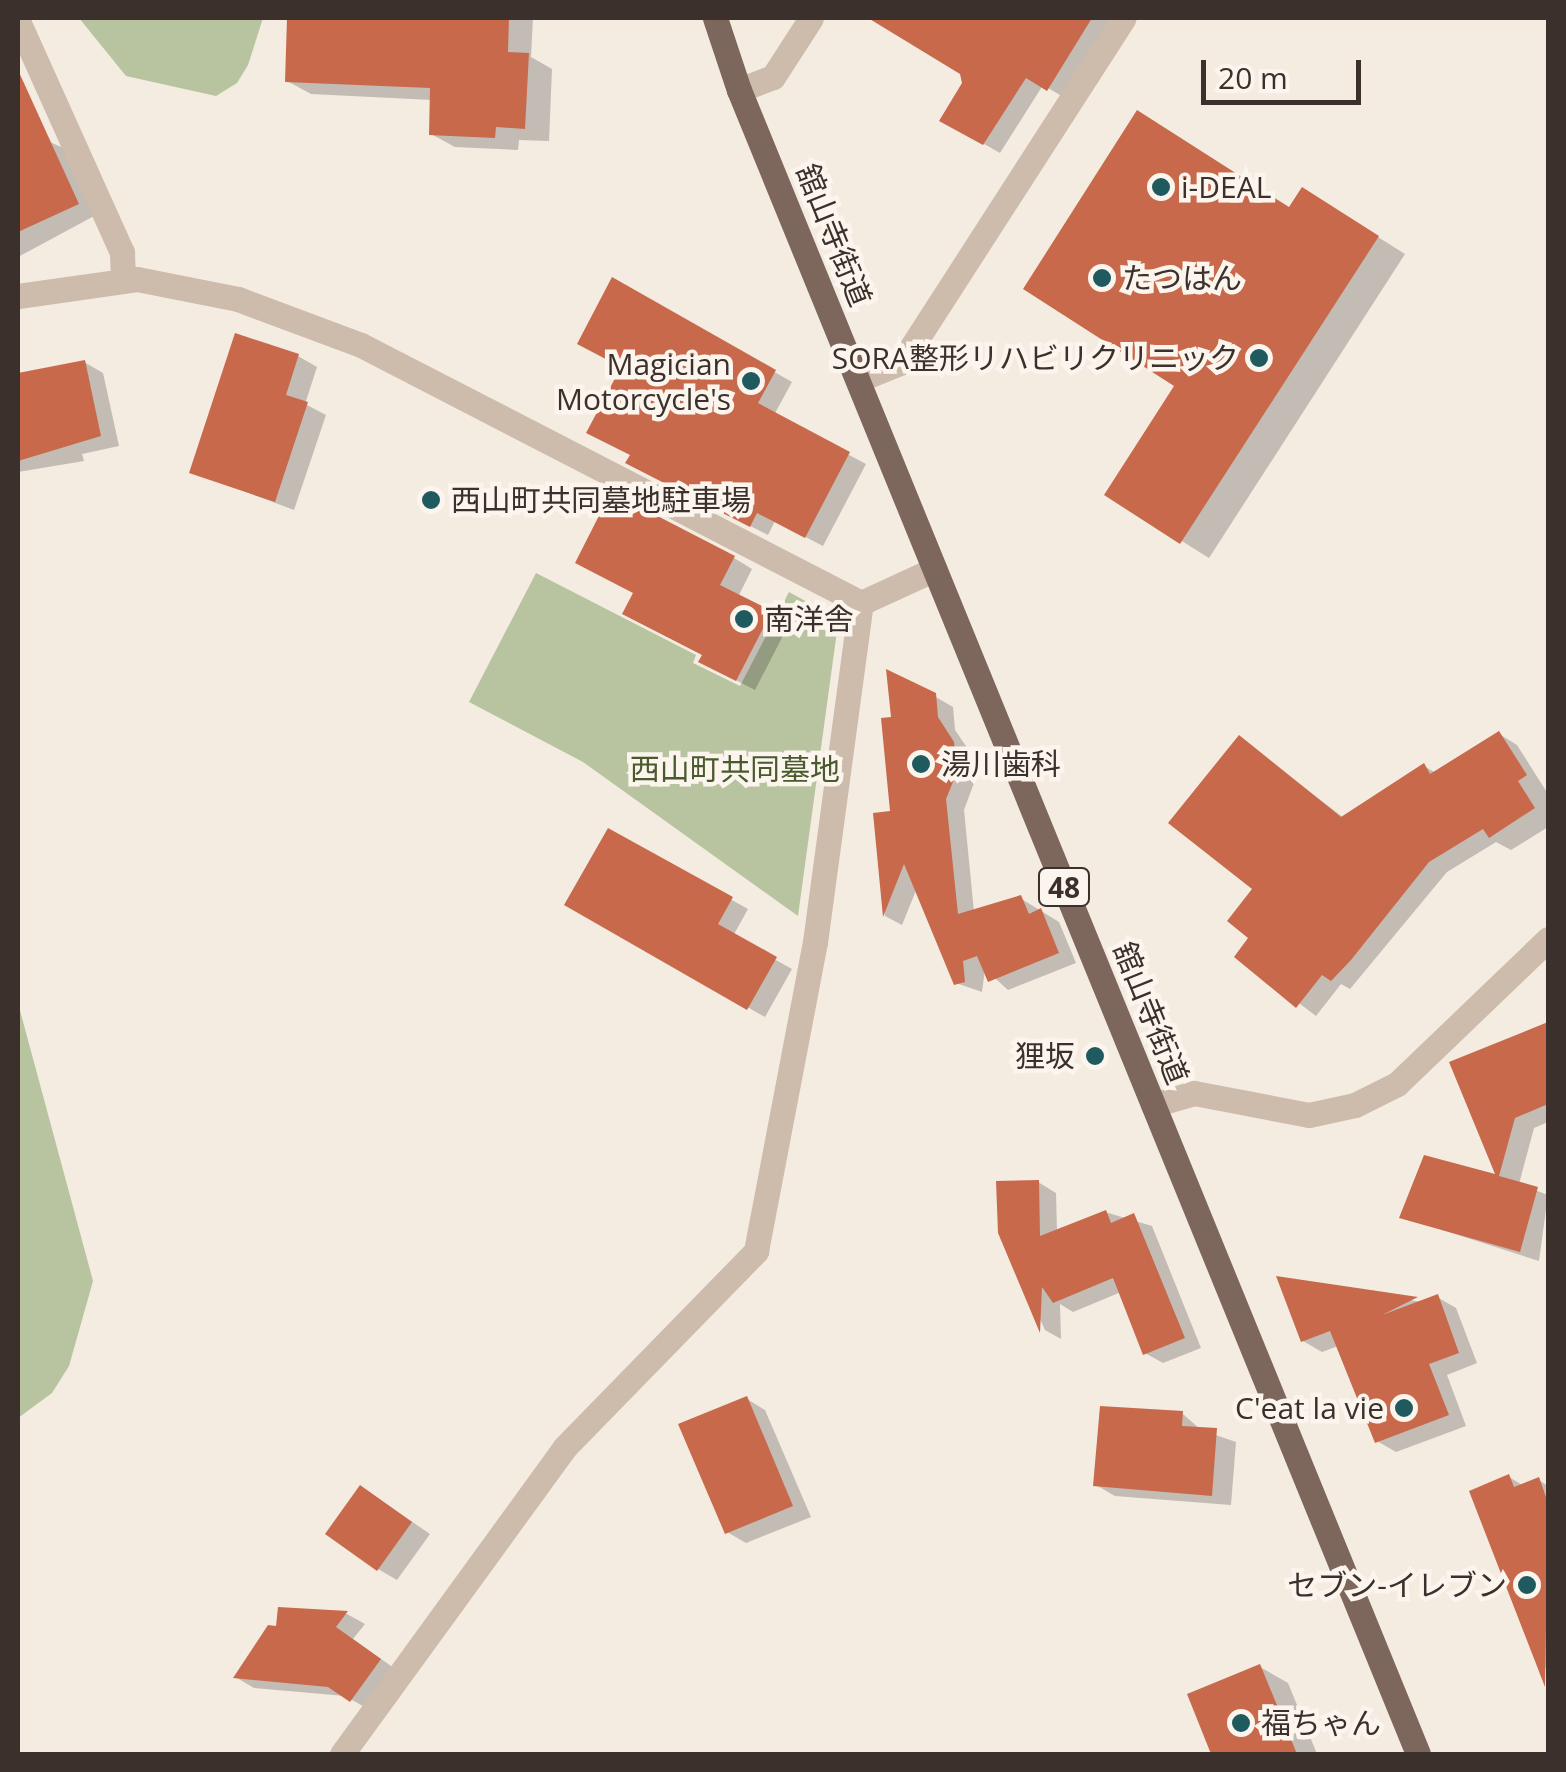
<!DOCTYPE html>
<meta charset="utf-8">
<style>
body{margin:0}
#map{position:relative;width:1566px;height:1772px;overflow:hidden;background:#f4ebe1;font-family:"Open Sans","Noto Sans JP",sans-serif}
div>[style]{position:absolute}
.green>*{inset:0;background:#b8c4a0}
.shadow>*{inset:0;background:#0003}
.building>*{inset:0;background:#c8694b}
.minor>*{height:25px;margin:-12.5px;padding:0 12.5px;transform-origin:12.5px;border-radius:12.5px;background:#cdbbac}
.primary>*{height:25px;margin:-12.5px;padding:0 12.5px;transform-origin:12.5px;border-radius:12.5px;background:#7d675c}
.dots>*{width:28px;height:28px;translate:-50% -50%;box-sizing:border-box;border:5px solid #fbf5ee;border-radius:50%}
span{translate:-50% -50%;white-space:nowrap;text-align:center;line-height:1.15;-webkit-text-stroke:9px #fbf5ee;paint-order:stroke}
.shield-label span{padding:2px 8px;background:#fbf5ee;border:2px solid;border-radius:8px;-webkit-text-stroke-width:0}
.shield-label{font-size:28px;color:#3b302b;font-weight:700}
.poi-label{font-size:30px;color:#3b302b}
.left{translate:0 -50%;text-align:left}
.right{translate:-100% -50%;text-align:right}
.street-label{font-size:30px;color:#3b302b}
.park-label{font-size:30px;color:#4a5a2e}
.frame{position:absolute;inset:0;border:20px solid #3b302b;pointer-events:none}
.scale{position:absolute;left:1201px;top:60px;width:160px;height:45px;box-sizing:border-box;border:5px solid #3b302b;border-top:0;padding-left:12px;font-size:30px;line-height:35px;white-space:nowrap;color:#3b302b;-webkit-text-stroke:8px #fbf5ee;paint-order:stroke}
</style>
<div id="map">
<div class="green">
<div style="clip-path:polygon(79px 18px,263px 18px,248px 65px,237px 83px,216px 96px,126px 76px)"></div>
<div style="clip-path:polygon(536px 573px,696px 655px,693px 663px,740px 686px,789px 592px,827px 613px,837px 631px,798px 916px,583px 762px,469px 702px)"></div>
<div style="clip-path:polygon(18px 1003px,93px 1281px,69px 1366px,52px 1393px,18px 1418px)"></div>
</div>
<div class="shadow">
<div style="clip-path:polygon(290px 18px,533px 18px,531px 57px,552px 69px,549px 141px,519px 140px,518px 150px,455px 147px,431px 134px,432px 100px,311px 94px,287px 81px)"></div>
<div style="clip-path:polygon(873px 18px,1112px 18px,1065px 98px,1043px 85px,1000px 153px,942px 120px,965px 84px,963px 72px)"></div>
<div style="clip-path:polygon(18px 79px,45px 140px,66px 149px,96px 215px,18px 257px)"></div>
<div style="clip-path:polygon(1330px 207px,1405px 254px,1209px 558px,1107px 494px,1291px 209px)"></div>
<div style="clip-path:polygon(613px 281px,792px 382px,774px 415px,866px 464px,823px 546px,775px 521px,768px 535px,646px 472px,632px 455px)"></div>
<div style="clip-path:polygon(298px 356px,317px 367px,305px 404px,326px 415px,294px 510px,192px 472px)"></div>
<div style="clip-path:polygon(84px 362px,103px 373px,119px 446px,82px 454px,84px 461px,18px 472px,18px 376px)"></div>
<div style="clip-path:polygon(734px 558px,752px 569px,738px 597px,789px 624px,755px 690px,720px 672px,636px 593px)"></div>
<div style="clip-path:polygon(934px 696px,953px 707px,955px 730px,972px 755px,974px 783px,964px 810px,974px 912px,1020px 898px,1059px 922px,1076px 963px,1008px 990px,985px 969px,982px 992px,956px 983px,917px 888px,902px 925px,885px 916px,876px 815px,892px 813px,894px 719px)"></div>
<div style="clip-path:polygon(1499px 734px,1517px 745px,1548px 794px,1548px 827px,1511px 850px,1496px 842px,1447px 872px,1350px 989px,1341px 984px,1316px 1016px,1237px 956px,1252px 938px,1256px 889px,1240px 738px,1344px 818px,1424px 766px,1436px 773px)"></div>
<div style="clip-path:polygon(609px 832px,748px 909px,733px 936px,792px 969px,765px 1017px,567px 904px)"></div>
<div style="clip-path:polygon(1548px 1024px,1548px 1122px,1534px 1128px,1519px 1184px,1548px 1195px,1539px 1261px,1402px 1217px,1499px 1178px,1452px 1064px)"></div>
<div style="clip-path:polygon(1038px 1182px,1056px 1193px,1057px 1232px,1105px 1212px,1152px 1226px,1201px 1348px,1163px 1363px,1145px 1353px,1121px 1292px,1073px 1312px,1060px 1304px,1061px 1339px,1045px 1330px,1001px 1233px)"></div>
<div style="clip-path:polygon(1280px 1279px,1422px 1302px,1437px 1297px,1456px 1308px,1477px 1363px,1447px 1375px,1466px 1426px,1396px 1452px,1377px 1441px,1338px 1346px,1322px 1352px,1303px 1341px)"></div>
<div style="clip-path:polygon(747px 1399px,765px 1410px,811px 1517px,746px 1543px,727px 1532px)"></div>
<div style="clip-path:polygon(1183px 1414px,1201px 1430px,1236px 1442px,1231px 1505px,1115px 1496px,1096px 1485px)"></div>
<div style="clip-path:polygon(1509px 1477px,1524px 1486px,1539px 1480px,1548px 1486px,1548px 1670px,1539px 1664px)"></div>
<div style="clip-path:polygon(379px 1499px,430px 1534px,397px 1580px,378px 1569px)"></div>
<div style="clip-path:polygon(280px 1610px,347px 1614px,365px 1624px,353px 1639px,398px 1671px,370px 1710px,345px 1696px,254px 1688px,237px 1678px,278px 1628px)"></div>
<div style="clip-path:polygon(1260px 1667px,1288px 1683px,1317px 1754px,1214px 1754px,1190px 1695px)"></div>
</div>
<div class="building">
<div style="clip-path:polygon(287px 18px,509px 18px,508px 52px,529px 53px,525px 129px,496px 127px,495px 138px,429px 135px,430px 88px,285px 82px)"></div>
<div style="clip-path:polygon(868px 18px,1092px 18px,1047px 91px,1026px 78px,983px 145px,939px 121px,962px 83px,960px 74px)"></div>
<div style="clip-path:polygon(18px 70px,79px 204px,18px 232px)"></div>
<div style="clip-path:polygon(1137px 110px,1289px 207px,1302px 187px,1379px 236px,1180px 544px,1104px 495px,1174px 386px,1023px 289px)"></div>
<div style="clip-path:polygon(612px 277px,776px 370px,758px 403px,850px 452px,805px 538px,757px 513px,750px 527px,625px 463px,630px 455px,586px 433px,621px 367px,577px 344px)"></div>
<div style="clip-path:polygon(235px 333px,299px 354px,286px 395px,308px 402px,275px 502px,189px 473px)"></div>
<div style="clip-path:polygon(85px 360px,101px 436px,18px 461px,18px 373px)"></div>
<div style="clip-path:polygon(611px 492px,735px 556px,720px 585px,772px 611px,736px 681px,698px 662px,702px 655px,622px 614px,633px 593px,575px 563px)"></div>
<div style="clip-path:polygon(886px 669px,936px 693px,938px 717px,954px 742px,957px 772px,946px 799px,958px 914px,1021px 895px,1029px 914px,1041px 908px,1059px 953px,988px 982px,977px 956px,963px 961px,965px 982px,954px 985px,904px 864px,883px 917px,873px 813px,890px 811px,881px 718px,891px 717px)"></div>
<div style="clip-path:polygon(1499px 731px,1527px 775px,1518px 781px,1535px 808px,1489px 838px,1483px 829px,1429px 862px,1351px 960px,1331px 981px,1322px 975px,1296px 1008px,1234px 957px,1248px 938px,1227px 921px,1252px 889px,1168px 823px,1239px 735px,1341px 817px,1424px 763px,1430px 774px)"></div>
<div style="clip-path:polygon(608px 828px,733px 897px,718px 924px,777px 957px,747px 1010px,564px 905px)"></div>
<div style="clip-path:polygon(1548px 1022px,1548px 1104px,1515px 1118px,1499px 1176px,1538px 1187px,1520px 1252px,1399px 1218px,1424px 1155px,1495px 1174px,1449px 1062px)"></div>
<div style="clip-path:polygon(1039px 1180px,1040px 1236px,1106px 1210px,1111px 1223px,1134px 1213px,1185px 1338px,1143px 1355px,1113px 1278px,1053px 1303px,1042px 1287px,1040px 1333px,998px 1233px,996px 1181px)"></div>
<div style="clip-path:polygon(1276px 1276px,1418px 1297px,1382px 1315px,1438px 1294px,1459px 1353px,1429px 1364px,1449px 1415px,1375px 1443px,1330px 1331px,1301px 1342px)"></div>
<div style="clip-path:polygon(747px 1396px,793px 1506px,725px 1534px,678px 1424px)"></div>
<div style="clip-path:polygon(1100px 1406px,1183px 1411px,1182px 1426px,1217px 1428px,1212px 1496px,1093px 1486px)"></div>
<div style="clip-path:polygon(1509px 1474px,1514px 1487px,1539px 1477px,1548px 1503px,1545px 1687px,1469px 1491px)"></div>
<div style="clip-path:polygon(360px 1485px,412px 1522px,377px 1571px,325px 1534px)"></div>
<div style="clip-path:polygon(278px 1607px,348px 1611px,336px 1627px,381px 1659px,350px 1702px,328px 1687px,233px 1678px,268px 1625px,276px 1626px)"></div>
<div style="clip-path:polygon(1260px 1664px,1297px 1754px,1211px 1754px,1187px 1694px)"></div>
</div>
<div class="minor">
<div style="left:18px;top:21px;width:253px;rotate:65.8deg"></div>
<div style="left:122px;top:252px;width:27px;rotate:88deg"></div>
<div style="left:739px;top:90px;width:36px;rotate:-21deg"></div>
<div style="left:773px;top:77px;width:70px;rotate:-57.2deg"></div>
<div style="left:18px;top:296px;width:120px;rotate:-8.1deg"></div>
<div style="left:137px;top:279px;width:103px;rotate:11.2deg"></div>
<div style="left:238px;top:299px;width:131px;rotate:20.5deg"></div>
<div style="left:361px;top:345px;width:563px;rotate:27.29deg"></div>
<div style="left:861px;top:603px;width:81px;rotate:-24.7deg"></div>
<div style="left:858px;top:380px;width:48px;rotate:-22.2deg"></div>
<div style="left:902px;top:362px;width:409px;rotate:-57.2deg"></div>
<div style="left:1153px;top:1105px;width:43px;rotate:-16.3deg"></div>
<div style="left:1194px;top:1093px;width:117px;rotate:10.8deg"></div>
<div style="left:1309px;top:1115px;width:47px;rotate:-12.3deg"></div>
<div style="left:1355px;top:1105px;width:47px;rotate:-26.6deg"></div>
<div style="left:1397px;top:1084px;width:209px;rotate:-43.8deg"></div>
<div style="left:342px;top:1754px;width:379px;rotate:-54deg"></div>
<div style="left:565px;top:1447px;width:274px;rotate:-45.7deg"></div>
<div style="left:756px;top:1251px;width:315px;rotate:-79.2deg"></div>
<div style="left:815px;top:942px;width:342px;rotate:-82.3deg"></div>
</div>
<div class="primary">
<div style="left:715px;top:18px;width:76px;rotate:71.6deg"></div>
<div style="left:739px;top:90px;width:1797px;rotate:67.8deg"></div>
</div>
<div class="dots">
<div style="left:1161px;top:187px;background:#1f5a5e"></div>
<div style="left:1102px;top:278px;background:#1f5a5e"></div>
<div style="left:1259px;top:358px;background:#1f5a5e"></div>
<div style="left:751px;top:381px;background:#1f5a5e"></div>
<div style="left:431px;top:500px;background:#1f5a5e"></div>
<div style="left:744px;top:619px;background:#1f5a5e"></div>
<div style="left:921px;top:764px;background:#1f5a5e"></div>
<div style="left:1095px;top:1056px;background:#1f5a5e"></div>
<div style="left:1404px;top:1408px;background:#1f5a5e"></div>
<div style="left:1527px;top:1585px;background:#1f5a5e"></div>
<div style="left:1241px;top:1723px;background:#1f5a5e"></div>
</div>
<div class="shield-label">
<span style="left:1064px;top:887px">48</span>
</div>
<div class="poi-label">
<span class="left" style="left:1181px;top:187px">i-DEAL</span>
<span class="left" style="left:1122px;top:278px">たつはん</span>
<span class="right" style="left:1239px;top:358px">SORA整形リハビリクリニック</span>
<span class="right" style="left:731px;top:381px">Magician<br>Motorcycle's</span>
<span class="left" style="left:451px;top:500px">西山町共同墓地駐車場</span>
<span class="left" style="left:764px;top:619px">南洋舎</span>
<span class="left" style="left:941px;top:764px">湯川歯科</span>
<span class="right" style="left:1075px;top:1056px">狸坂</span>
<span class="right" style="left:1384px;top:1408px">C'eat la vie</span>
<span class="right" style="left:1507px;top:1585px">セブン-イレブン</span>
<span class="left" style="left:1261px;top:1723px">福ちゃん</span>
</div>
<div class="street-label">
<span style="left:834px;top:235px;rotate:68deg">舘山寺街道</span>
<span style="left:1151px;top:1013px;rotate:68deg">舘山寺街道</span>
</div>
<div class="park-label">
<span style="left:735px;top:769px">西山町共同墓地</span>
</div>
<div class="frame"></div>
<div class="scale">20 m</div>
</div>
